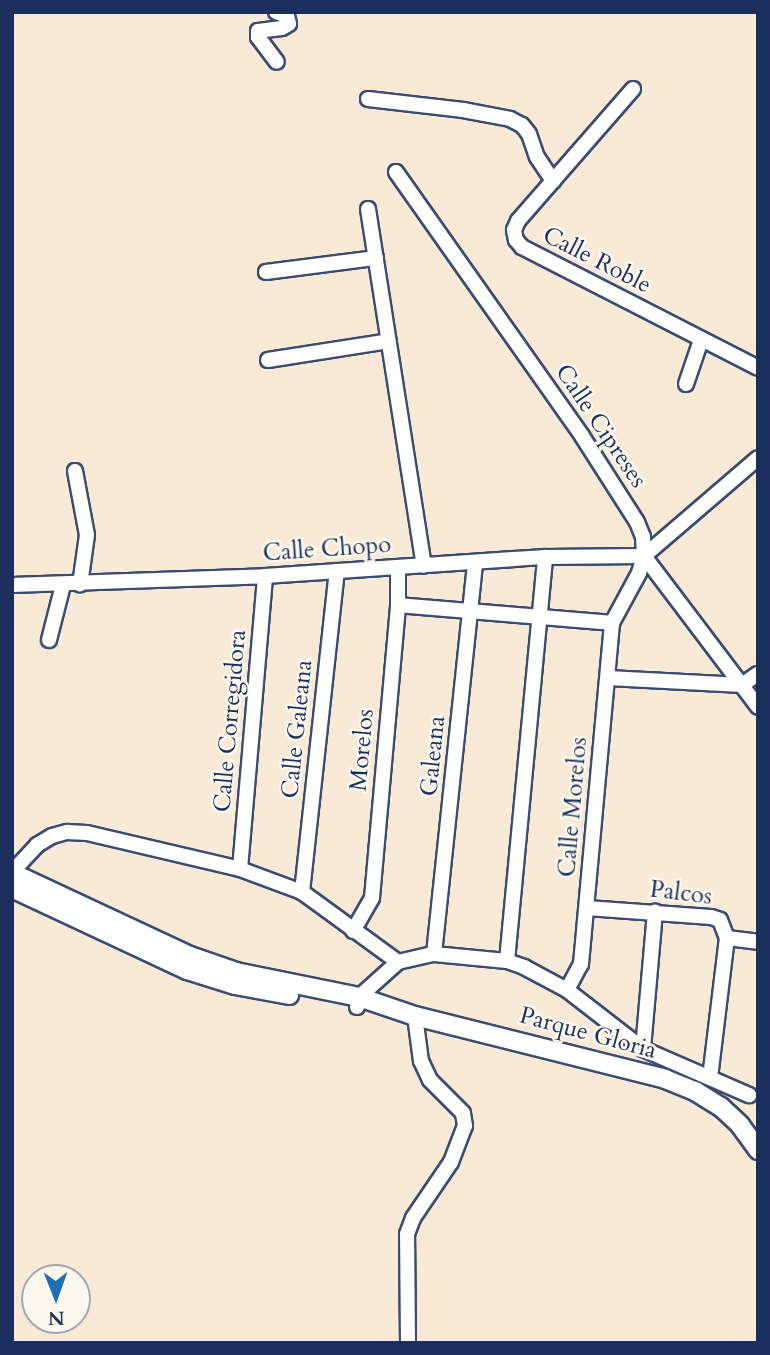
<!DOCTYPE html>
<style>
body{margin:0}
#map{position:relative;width:770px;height:1355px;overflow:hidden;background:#f8ead7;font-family:Cardo,serif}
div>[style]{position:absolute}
.roads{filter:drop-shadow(2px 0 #3c4b70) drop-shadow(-2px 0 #3c4b70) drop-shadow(0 2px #3c4b70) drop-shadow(0 -2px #3c4b70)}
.minor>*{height:14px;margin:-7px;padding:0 7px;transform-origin:7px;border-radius:7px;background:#fff}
.major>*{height:18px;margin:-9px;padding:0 9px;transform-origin:9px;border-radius:9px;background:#fff}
span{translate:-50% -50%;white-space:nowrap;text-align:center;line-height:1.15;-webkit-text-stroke:5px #fbf7ec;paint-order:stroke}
.street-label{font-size:24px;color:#1b2f5e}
.frame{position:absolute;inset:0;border:14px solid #1b2f5e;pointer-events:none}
.north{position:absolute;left:21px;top:1264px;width:70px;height:70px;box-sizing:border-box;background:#fbf7ec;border:2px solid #a1a7b3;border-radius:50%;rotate:179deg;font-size:19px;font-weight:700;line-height:28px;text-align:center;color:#1b2f5e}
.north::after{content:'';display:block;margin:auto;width:24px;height:32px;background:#1f6fb2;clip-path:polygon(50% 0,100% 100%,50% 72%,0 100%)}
</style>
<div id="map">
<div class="roads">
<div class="minor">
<div style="left:276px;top:12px;width:12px;rotate:20deg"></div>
<div style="left:287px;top:16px;width:8px;rotate:76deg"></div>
<div style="left:289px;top:24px;width:8px;rotate:150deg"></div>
<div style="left:282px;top:28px;width:24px;rotate:173deg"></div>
<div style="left:258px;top:31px;width:6px;rotate:90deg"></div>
<div style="left:258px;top:37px;width:31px;rotate:53deg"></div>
<div style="left:633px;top:89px;width:175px;rotate:131.1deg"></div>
<div style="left:518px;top:221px;width:10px;rotate:114deg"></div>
<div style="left:514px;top:230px;width:10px;rotate:79deg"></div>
<div style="left:516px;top:240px;width:9px;rotate:49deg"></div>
<div style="left:522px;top:247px;width:265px;rotate:27.1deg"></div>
<div style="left:368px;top:99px;width:96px;rotate:6.6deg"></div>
<div style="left:463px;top:110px;width:48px;rotate:10.8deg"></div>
<div style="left:510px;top:119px;width:13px;rotate:27deg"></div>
<div style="left:522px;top:125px;width:11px;rotate:52deg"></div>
<div style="left:529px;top:134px;width:24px;rotate:71deg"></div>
<div style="left:537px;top:157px;width:29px;rotate:56deg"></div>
<div style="left:396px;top:172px;width:323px;rotate:54.8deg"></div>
<div style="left:582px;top:436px;width:102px;rotate:57.4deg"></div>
<div style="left:637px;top:522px;width:16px;rotate:68deg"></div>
<div style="left:643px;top:537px;width:19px;rotate:87deg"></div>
<div style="left:644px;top:556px;width:189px;rotate:52.9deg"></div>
<div style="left:368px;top:209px;width:361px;rotate:81.1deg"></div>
<div style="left:266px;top:272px;width:111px;rotate:-7.3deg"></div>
<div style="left:268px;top:360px;width:122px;rotate:-8.9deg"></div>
<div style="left:686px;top:384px;width:46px;rotate:-71.2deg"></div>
<div style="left:75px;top:471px;width:65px;rotate:79.4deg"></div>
<div style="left:87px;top:535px;width:50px;rotate:98deg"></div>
<div style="left:644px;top:556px;width:150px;rotate:-40.7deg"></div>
<div style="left:12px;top:585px;width:253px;rotate:-2deg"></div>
<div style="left:265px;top:576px;width:281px;rotate:-3.9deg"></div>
<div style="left:545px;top:557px;width:99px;rotate:-0.6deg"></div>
<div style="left:398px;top:605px;width:215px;rotate:4.8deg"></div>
<div style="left:49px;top:640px;width:57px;rotate:-75.7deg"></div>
<div style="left:608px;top:678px;width:134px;rotate:3deg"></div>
<div style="left:742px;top:685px;width:19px;rotate:-35deg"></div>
<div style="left:240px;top:869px;width:294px;rotate:-85.1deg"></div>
<div style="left:12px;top:872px;width:37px;rotate:-47deg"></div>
<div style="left:37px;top:845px;width:17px;rotate:-31deg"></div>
<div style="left:52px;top:836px;width:16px;rotate:-15deg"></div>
<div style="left:67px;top:832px;width:20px;rotate:3deg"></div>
<div style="left:87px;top:833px;width:157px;rotate:13.2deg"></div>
<div style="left:240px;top:869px;width:66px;rotate:20.4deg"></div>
<div style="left:302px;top:892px;width:119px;rotate:36.1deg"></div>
<div style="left:398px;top:962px;width:37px;rotate:-13deg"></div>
<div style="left:434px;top:954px;width:73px;rotate:5.5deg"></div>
<div style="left:507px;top:961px;width:18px;rotate:19deg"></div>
<div style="left:524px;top:967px;width:49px;rotate:28.1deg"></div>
<div style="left:567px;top:990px;width:96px;rotate:37.8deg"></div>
<div style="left:643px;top:1049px;width:116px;rotate:23.5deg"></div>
<div style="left:302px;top:892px;width:323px;rotate:-83.8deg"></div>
<div style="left:587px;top:908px;width:124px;rotate:4.2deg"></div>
<div style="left:711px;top:917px;width:9px;rotate:18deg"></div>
<div style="left:720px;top:920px;width:19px;rotate:69deg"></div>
<div style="left:727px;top:938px;width:31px;rotate:7deg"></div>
<div style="left:353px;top:931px;width:38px;rotate:-60deg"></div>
<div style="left:372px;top:898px;width:294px;rotate:-84.9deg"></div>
<div style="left:398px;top:605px;width:38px;rotate:-90deg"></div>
<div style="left:434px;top:954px;width:394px;rotate:-84deg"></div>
<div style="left:507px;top:961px;width:406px;rotate:-84.6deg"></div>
<div style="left:567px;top:990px;width:30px;rotate:-62deg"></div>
<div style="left:581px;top:964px;width:342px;rotate:-84.8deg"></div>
<div style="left:612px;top:623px;width:57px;rotate:-61.6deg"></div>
<div style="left:639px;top:573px;width:18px;rotate:-74deg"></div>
<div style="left:357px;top:1007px;width:10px;rotate:-79deg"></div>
<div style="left:359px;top:997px;width:52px;rotate:-41.9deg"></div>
<div style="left:643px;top:1049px;width:138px;rotate:-85deg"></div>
<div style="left:710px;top:1078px;width:141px;rotate:-83.1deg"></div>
<div style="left:408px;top:1343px;width:109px;rotate:-90.5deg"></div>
<div style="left:407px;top:1234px;width:17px;rotate:-69deg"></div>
<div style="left:413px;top:1218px;width:68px;rotate:-55.8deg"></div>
<div style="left:451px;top:1162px;width:39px;rotate:-69deg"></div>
<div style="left:465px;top:1126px;width:13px;rotate:-99deg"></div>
<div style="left:463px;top:1113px;width:47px;rotate:-135deg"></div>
<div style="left:430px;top:1080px;width:21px;rotate:-115deg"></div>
<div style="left:421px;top:1061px;width:45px;rotate:-97.6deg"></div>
</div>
<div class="major">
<div style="left:12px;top:873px;width:196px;rotate:25deg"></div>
<div style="left:190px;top:956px;width:49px;rotate:19.2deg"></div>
<div style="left:236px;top:972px;width:126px;rotate:11.5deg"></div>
<div style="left:359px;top:997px;width:59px;rotate:18.7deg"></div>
<div style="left:415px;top:1016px;width:258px;rotate:14.1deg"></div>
<div style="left:665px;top:1079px;width:32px;rotate:22deg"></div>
<div style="left:695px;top:1091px;width:31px;rotate:32deg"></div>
<div style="left:721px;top:1107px;width:26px;rotate:43deg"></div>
<div style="left:740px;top:1125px;width:31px;rotate:54deg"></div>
<div style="left:12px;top:888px;width:193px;rotate:25.1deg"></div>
<div style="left:187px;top:970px;width:50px;rotate:17.4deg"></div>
<div style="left:235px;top:985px;width:55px;rotate:10.5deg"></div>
</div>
</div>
<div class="street-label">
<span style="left:597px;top:260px;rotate:27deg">Calle Roble</span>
<span style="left:601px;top:426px;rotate:56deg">Calle Cipreses</span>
<span style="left:327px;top:549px;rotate:-4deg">Calle Chopo</span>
<span style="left:230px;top:721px;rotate:-85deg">Calle Corregidora</span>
<span style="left:297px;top:729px;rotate:-84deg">Calle Galeana</span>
<span style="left:362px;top:750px;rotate:-85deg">Morelos</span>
<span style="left:433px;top:756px;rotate:-84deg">Galeana</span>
<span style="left:573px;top:807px;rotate:-85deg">Calle Morelos</span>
<span style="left:681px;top:893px;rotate:7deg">Palcos</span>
<span style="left:588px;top:1033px;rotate:15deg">Parque Gloria</span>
</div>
<div class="frame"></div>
<div class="north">N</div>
</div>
